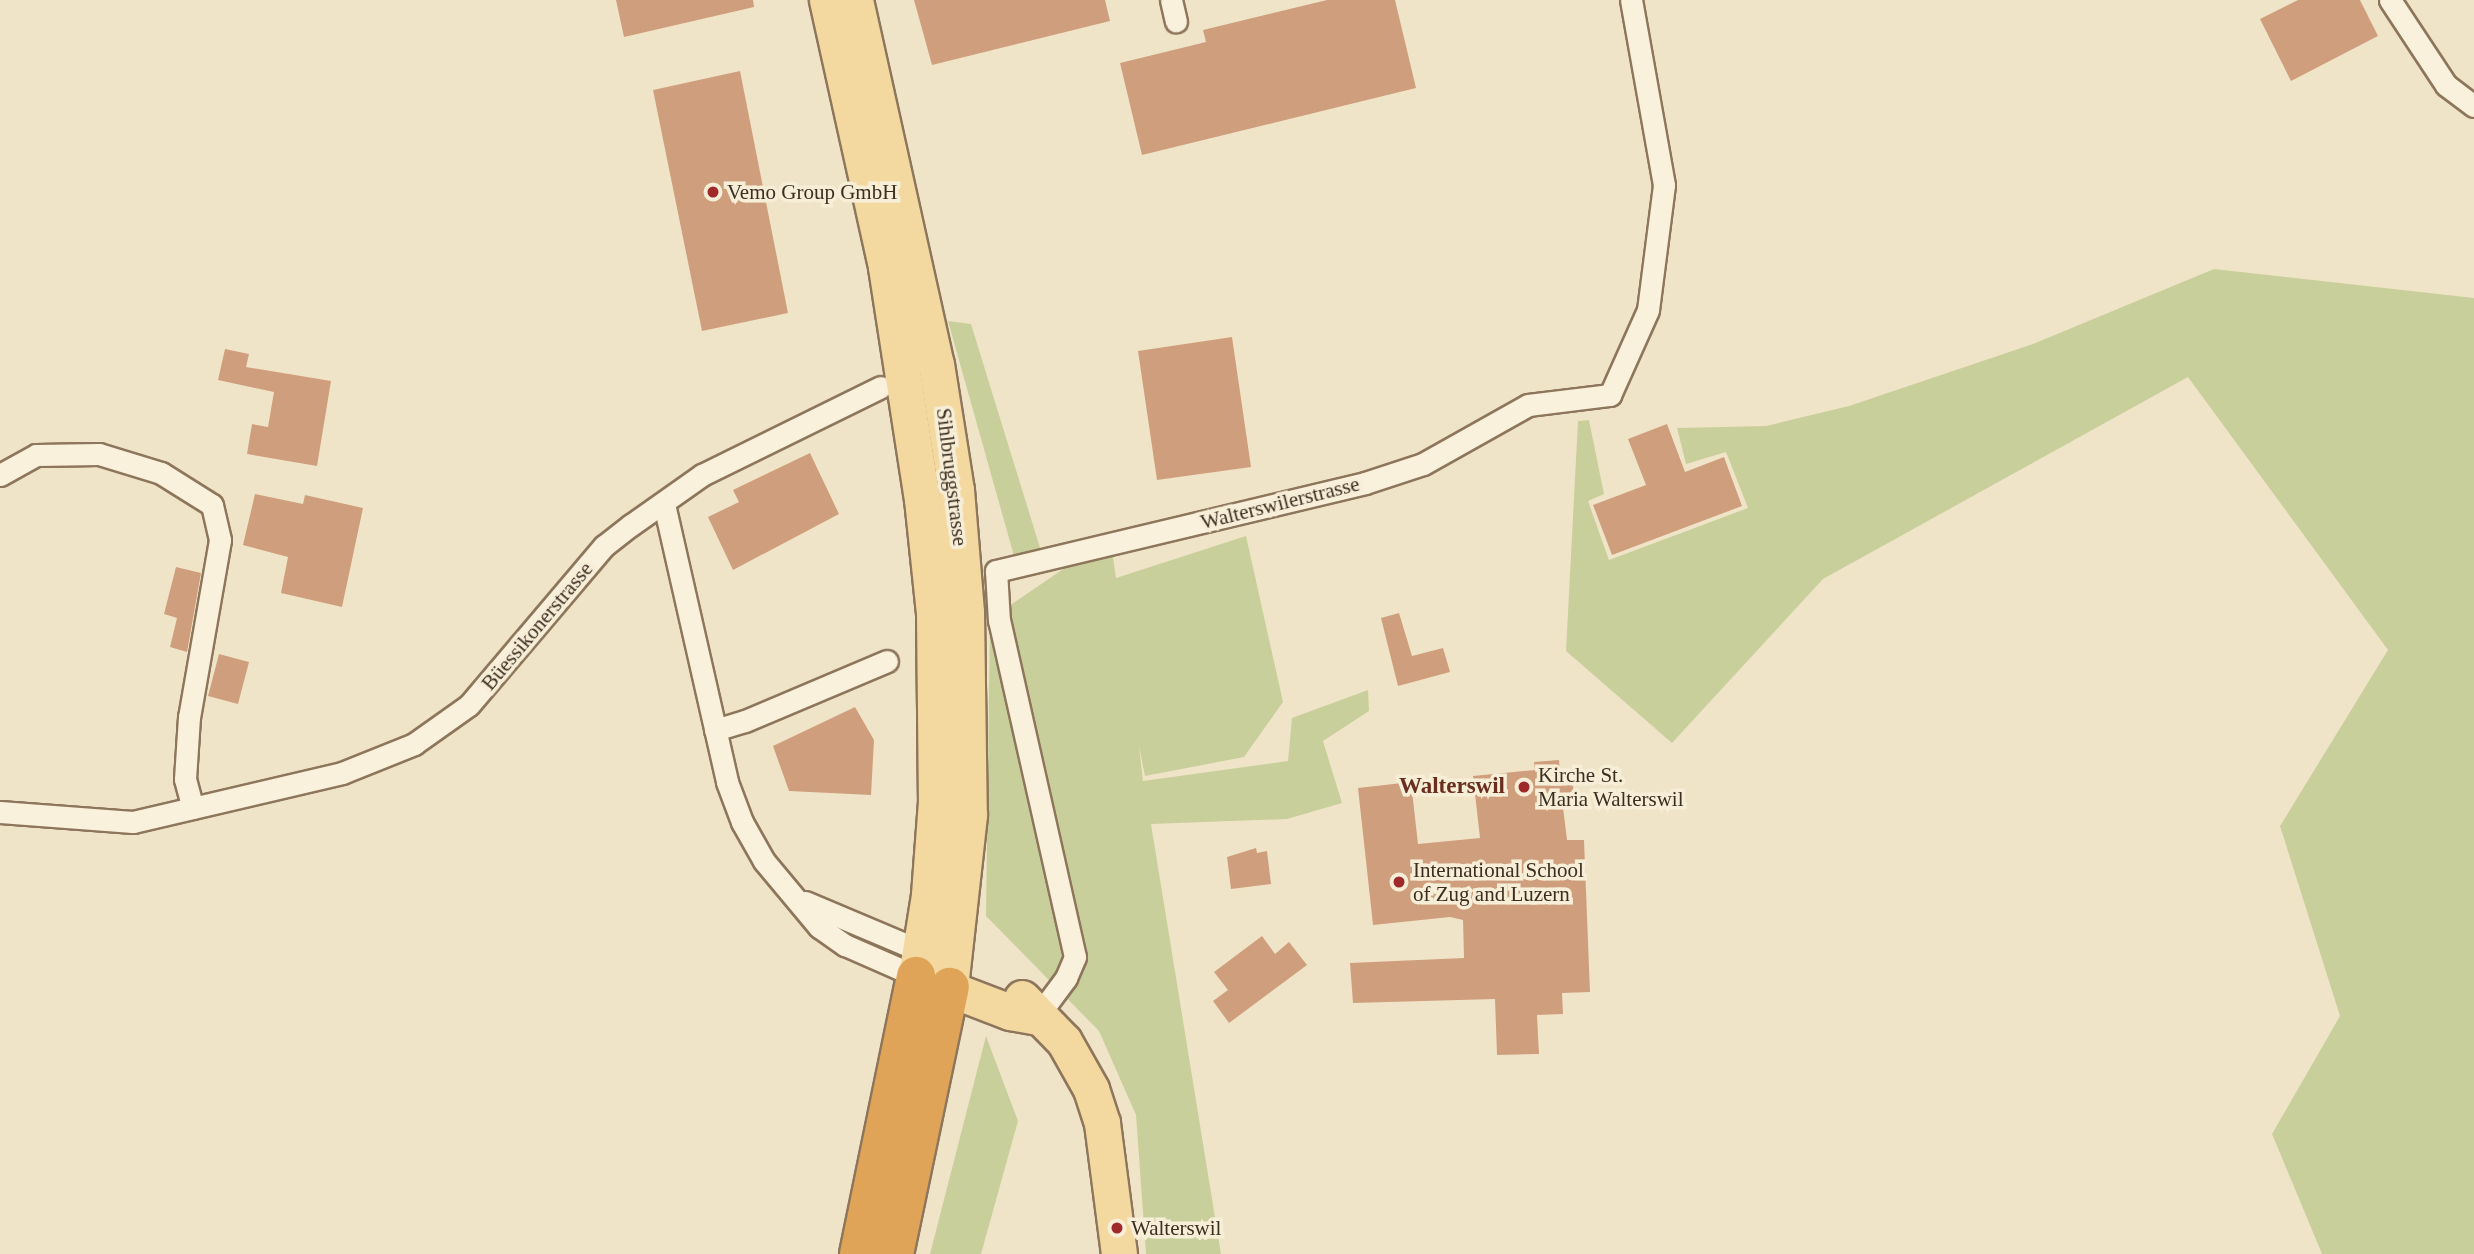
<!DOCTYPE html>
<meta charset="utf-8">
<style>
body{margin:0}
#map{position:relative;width:2474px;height:1254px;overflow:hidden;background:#f0e4c8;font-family:Georgia,serif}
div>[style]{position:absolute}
.green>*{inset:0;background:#c9cf9b}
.building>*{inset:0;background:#cf9f7d}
.roads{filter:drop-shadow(2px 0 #8d765c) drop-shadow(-2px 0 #8d765c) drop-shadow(0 2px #8d765c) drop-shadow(0 -2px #8d765c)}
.street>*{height:21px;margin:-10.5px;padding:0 10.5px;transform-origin:10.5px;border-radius:10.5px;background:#faf1dc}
.primary>*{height:35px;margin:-17.5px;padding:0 17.5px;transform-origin:17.5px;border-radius:17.5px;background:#f3d9a0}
.highway>*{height:38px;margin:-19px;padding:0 19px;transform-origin:19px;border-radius:19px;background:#e0a458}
.dots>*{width:19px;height:19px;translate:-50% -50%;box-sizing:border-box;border:4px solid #f7eed8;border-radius:50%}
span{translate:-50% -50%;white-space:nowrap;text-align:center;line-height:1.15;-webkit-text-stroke:7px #f7eed8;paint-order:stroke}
.poi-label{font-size:21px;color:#3d2e20}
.left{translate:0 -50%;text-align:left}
.street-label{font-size:21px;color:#3d2e20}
.neighbourhood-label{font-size:23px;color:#6b2e1e;font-weight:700}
</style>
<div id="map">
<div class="green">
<div style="clip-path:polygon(2214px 269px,2474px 298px,2474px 1254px,2322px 1254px,2272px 1134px,2340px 1016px,2280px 826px,2388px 650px,2188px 377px,1823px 579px,1672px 743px,1566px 651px,1578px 421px,1589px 420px,1604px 494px,1588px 501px,1609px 560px,1748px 508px,1726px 452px,1686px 464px,1677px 428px,1766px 426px,1849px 406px,2033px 344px)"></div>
<div style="clip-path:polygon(948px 321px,971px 324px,1041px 551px,1014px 556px)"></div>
<div style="clip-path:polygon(1246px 536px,1283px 702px,1244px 757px,1145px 776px,1139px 746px,1143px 781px,1288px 761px,1292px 718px,1368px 690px,1369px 711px,1323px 741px,1342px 803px,1287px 819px,1151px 824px,1221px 1254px,1146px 1254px,1136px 1115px,1099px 1031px,986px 916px,990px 619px,1110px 537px,1116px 578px)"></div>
<div style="clip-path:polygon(986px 1036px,1018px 1121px,981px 1254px,930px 1254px)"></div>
</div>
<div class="building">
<div style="clip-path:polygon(616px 0,753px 0,754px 7px,624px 37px)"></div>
<div style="clip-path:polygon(914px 0,1105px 0,1110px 21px,932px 65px)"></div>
<div style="clip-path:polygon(1327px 0,1395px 0,1416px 88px,1142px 155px,1120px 63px,1206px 42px,1203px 30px)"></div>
<div style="clip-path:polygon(2298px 0,2360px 0,2378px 36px,2291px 81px,2260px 19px)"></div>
<div style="clip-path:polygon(740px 71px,788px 313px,702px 331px,653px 90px)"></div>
<div style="clip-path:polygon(1232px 337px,1251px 467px,1157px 480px,1138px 351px)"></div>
<div style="clip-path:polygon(225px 349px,249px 354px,246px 367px,331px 381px,317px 466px,247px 454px,252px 424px,268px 427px,274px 392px,218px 380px)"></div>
<div style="clip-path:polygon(1667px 424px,1685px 472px,1724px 457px,1742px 506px,1612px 555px,1593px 505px,1646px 485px,1628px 439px)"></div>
<div style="clip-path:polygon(810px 453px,839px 514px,733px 570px,708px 517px,739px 502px,733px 490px)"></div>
<div style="clip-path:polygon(255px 494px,303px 504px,305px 495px,363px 508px,342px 607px,281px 593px,288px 557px,243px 545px)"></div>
<div style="clip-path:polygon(176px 567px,201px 573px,187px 652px,170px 647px,177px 618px,164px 614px)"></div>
<div style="clip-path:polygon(1399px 613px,1412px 656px,1443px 648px,1450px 672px,1398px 686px,1381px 618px)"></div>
<div style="clip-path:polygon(219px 654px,249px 662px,238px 704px,208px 696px)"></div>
<div style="clip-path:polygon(855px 707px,874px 740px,871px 795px,789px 791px,773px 746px)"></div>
<div style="clip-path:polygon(1559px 760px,1560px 774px,1572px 773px,1574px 797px,1562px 799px,1567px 840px,1584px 840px,1590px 992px,1562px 993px,1563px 1014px,1537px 1015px,1539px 1054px,1497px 1055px,1495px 999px,1353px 1003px,1350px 963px,1464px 958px,1463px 920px,1450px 917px,1373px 925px,1358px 788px,1411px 782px,1418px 844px,1480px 838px,1473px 776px,1535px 770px,1534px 762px)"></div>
<div style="clip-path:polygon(1256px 848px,1257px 853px,1267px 851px,1271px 884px,1231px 889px,1227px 857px)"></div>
<div style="clip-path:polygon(1262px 936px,1275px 954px,1289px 942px,1307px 965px,1229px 1023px,1213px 1001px,1228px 990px,1214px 972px)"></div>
</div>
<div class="roads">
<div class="street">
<div style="left:1171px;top:0;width:22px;rotate:77deg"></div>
<div style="left:2390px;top:0;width:102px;rotate:56.6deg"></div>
<div style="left:2446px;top:85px;width:35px;rotate:37deg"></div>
<div style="left:0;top:475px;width:41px;rotate:-29.1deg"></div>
<div style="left:36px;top:455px;width:63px;rotate:-0.9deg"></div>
<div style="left:99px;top:454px;width:65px;rotate:17deg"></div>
<div style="left:161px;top:473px;width:60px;rotate:32.1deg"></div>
<div style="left:212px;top:505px;width:36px;rotate:77deg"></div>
<div style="left:220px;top:540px;width:180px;rotate:99.9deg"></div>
<div style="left:189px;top:717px;width:62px;rotate:93.7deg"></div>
<div style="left:185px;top:779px;width:30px;rotate:75deg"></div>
<div style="left:664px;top:504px;width:285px;rotate:77.2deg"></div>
<div style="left:727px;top:782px;width:43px;rotate:69.4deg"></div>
<div style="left:742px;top:822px;width:45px;rotate:60.6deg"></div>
<div style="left:764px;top:861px;width:86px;rotate:50.2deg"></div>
<div style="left:819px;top:927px;width:32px;rotate:35deg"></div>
<div style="left:845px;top:945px;width:77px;rotate:23.6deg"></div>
<div style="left:715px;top:730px;width:31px;rotate:-17deg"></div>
<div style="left:745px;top:721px;width:154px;rotate:-22.9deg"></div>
<div style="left:0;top:812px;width:133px;rotate:4.3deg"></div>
<div style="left:133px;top:822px;width:215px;rotate:-13.2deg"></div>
<div style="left:342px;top:773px;width:78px;rotate:-21.9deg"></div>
<div style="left:414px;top:744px;width:67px;rotate:-35.3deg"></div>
<div style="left:469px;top:705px;width:209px;rotate:-49.7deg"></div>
<div style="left:604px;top:546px;width:34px;rotate:-38deg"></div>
<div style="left:631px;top:525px;width:87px;rotate:-35.2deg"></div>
<div style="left:702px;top:475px;width:199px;rotate:-26.2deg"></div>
<div style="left:805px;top:902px;width:126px;rotate:22.9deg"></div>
<div style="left:1037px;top:1017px;width:49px;rotate:-53.4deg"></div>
<div style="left:1066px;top:978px;width:23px;rotate:-67deg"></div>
<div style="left:1075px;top:957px;width:344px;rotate:-102.7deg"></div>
<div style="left:999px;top:621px;width:50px;rotate:-93.4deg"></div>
<div style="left:996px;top:571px;width:379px;rotate:-13.4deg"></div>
<div style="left:1365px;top:483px;width:61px;rotate:-18.1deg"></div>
<div style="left:1423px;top:464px;width:120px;rotate:-29.3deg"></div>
<div style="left:1528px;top:405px;width:83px;rotate:-7deg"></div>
<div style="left:1610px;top:395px;width:93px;rotate:-65.9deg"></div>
<div style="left:1648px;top:310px;width:126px;rotate:-82.7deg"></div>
<div style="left:1664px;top:185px;width:188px;rotate:-100.1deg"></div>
</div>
<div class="primary">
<div style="left:827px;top:0;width:273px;rotate:77.5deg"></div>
<div style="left:886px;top:267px;width:235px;rotate:81.2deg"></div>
<div style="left:922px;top:499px;width:116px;rotate:84deg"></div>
<div style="left:934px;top:614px;width:187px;rotate:89.4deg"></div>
<div style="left:936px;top:801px;width:94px;rotate:94.3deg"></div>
<div style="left:929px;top:895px;width:82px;rotate:99.1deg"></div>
<div style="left:916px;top:976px;width:101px;rotate:21deg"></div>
<div style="left:1010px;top:1012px;width:27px;rotate:10deg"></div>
<div style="left:855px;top:0;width:373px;rotate:77.5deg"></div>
<div style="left:936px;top:364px;width:128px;rotate:81deg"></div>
<div style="left:956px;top:490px;width:122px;rotate:85.3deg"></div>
<div style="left:966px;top:612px;width:203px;rotate:89.2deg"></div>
<div style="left:969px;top:815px;width:173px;rotate:96.3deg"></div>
<div style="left:1022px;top:998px;width:60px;rotate:45.7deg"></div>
<div style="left:1064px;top:1041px;width:55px;rotate:60.6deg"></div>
<div style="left:1091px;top:1089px;width:36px;rotate:72deg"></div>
<div style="left:1102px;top:1123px;width:132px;rotate:82.6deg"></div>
</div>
<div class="highway">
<div style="left:859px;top:1254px;width:284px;rotate:-78.4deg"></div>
<div style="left:894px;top:1254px;width:273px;rotate:-78.2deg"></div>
</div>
</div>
<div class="dots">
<div style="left:713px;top:192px;background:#9e2a2b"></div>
<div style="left:1524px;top:787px;background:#9e2a2b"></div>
<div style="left:1399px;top:882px;background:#9e2a2b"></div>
<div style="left:1117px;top:1228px;background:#9e2a2b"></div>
</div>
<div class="poi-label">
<span class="left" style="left:727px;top:192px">Vemo Group GmbH</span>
<span class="left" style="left:1538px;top:787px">Kirche St.<br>Maria Walterswil</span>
<span class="left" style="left:1413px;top:882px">International School<br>of Zug and Luzern</span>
<span class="left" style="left:1131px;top:1228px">Walterswil</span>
</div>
<div class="street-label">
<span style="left:952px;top:477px;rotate:83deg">Sihlbruggstrasse</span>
<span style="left:1280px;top:503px;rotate:-14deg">Walterswilerstrasse</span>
<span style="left:537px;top:626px;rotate:-50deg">Büessikonerstrasse</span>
</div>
<div class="neighbourhood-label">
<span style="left:1452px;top:786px">Walterswil</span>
</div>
</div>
